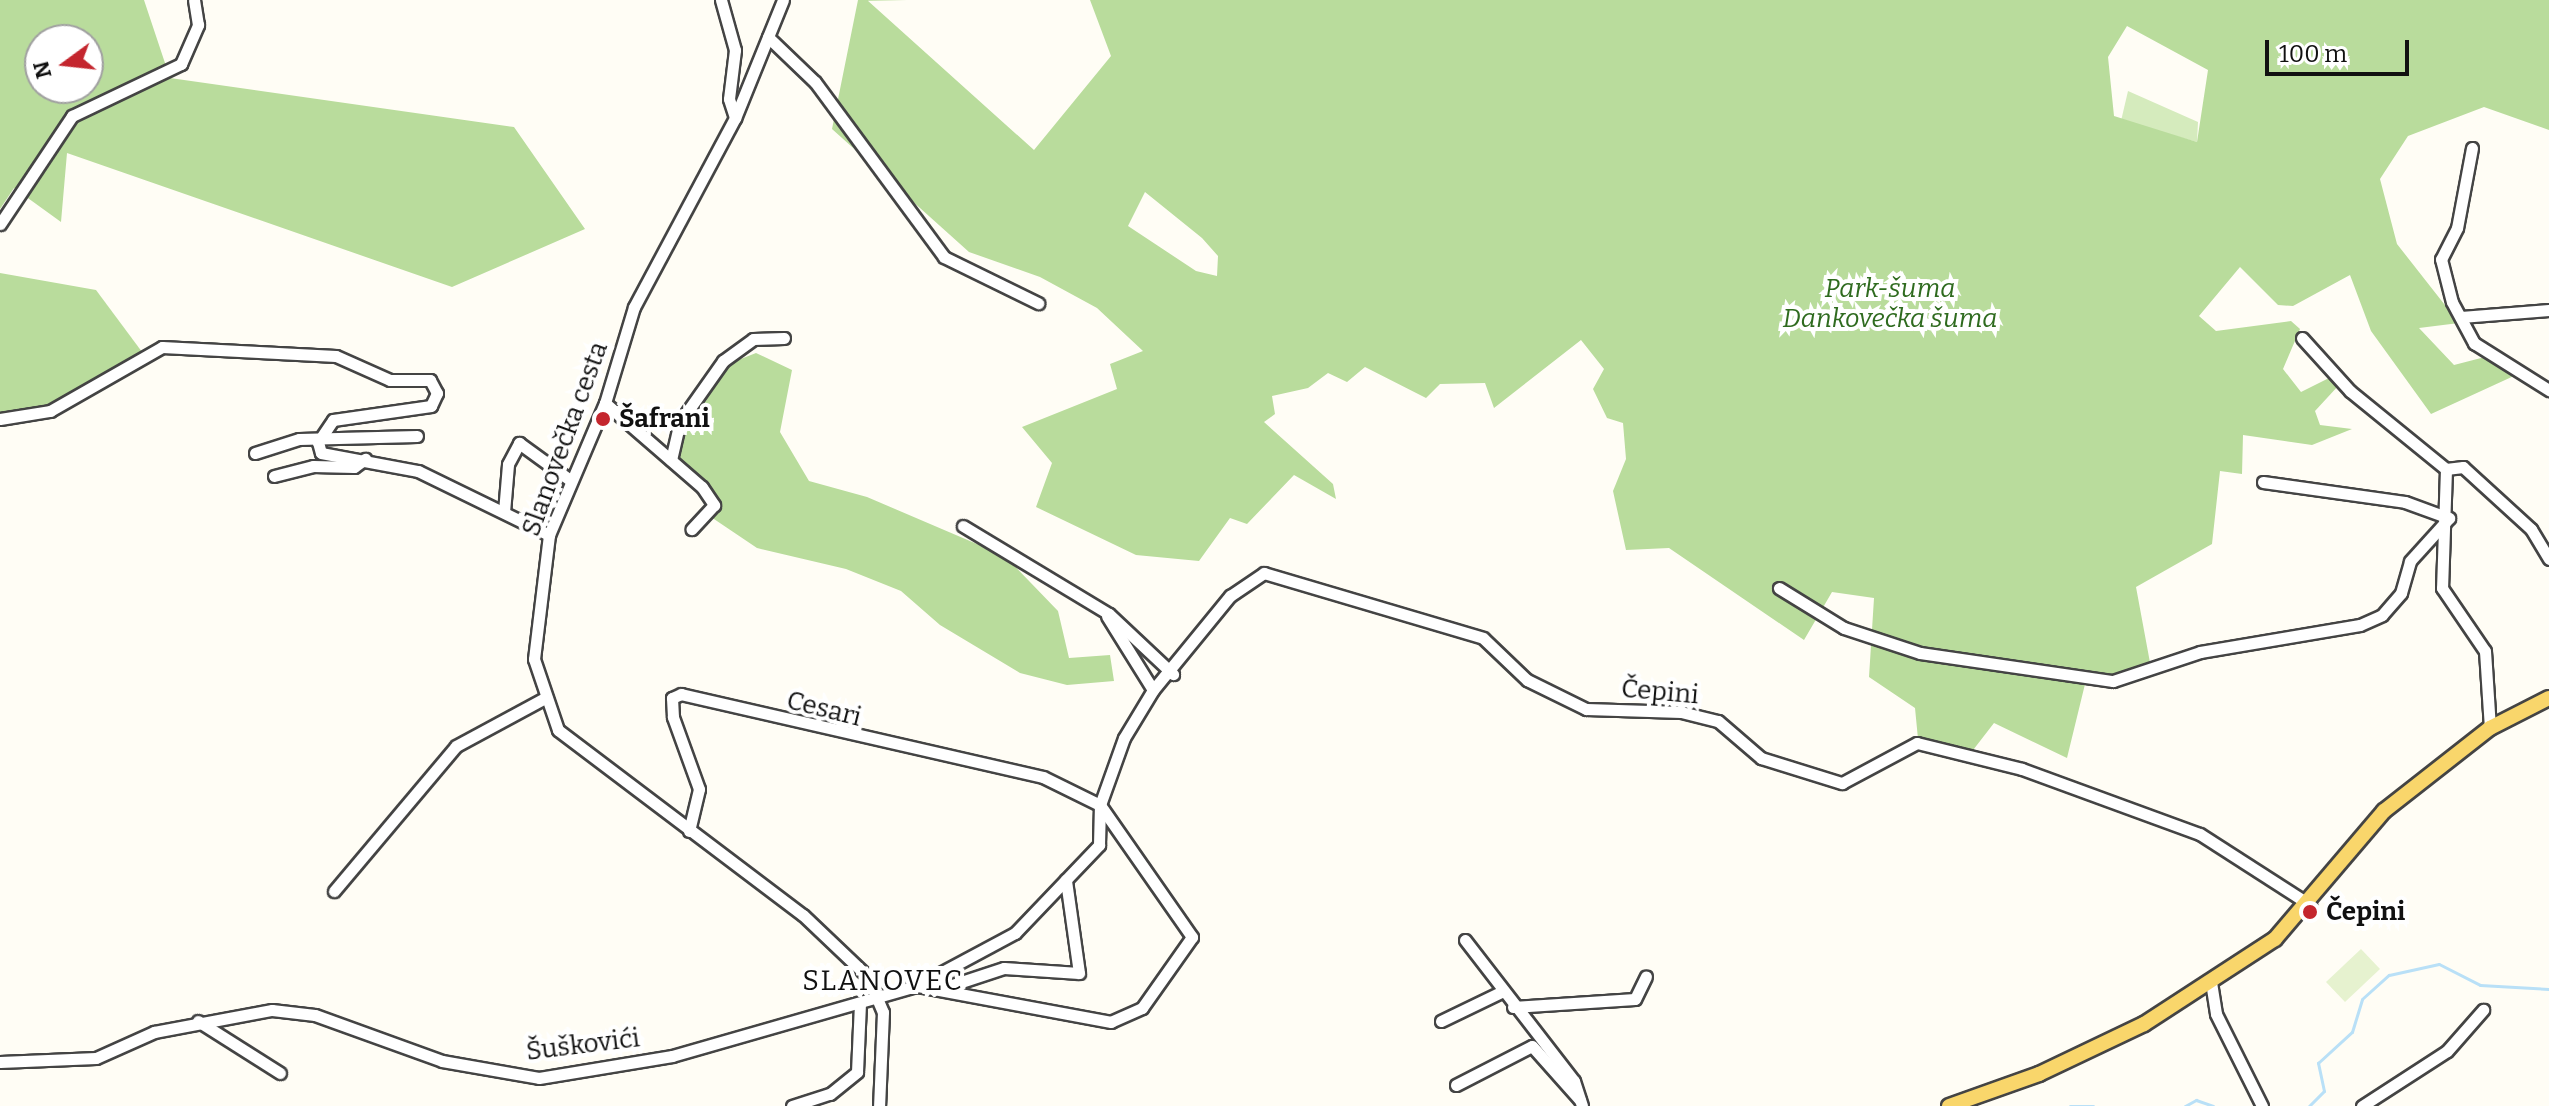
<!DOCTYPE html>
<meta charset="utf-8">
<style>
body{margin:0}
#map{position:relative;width:2549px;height:1106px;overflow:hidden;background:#fffdf5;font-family:Bitter,serif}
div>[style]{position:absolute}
.green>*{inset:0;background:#d5ebbd}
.forest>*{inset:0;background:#b9dc9c}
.pitch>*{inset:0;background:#e6f2cf}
.stream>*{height:3px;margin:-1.5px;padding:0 1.5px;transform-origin:1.5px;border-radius:1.5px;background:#b9e0f7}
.roads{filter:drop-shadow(2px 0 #444) drop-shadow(-2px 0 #444) drop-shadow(0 2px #444) drop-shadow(0 -2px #444)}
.minor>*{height:11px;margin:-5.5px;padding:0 5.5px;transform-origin:5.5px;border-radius:5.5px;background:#fff}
.major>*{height:14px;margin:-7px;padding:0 7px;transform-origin:7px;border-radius:7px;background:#f9d66b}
.dots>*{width:22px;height:22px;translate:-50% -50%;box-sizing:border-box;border:4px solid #fff;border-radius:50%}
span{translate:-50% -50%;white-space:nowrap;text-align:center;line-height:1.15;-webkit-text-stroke:8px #fff;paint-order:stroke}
.park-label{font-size:26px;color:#2f6b1f;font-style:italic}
.poi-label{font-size:26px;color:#111;font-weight:700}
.left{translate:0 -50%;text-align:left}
.street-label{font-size:26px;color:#111}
.neighbourhood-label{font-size:28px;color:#111;letter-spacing:2px}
.north{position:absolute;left:24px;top:24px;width:80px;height:80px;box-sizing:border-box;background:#fff;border:2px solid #a0a0a0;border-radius:50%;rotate:255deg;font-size:22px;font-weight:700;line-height:32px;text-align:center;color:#111}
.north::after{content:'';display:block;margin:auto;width:28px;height:36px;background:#c4262e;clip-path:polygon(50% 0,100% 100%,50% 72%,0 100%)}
.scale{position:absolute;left:2265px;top:40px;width:144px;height:36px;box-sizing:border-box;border:4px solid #111;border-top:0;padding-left:10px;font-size:24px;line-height:28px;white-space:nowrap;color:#111;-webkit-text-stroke:6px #fff;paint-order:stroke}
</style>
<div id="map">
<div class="green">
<div style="clip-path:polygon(2128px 91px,2198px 122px,2197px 142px,2121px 121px)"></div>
</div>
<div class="forest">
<div style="clip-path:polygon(evenodd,0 0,144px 0,170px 78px,514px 127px,585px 229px,452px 287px,67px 153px,61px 222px,14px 188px,0 209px,0 0,40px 40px,88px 40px,88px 88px,40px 88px,40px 40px)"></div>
<div style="clip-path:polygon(evenodd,858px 0,867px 0,1034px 150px,1111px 56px,1090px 0,2549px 0,2549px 130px,2484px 107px,2408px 136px,2380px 179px,2397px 244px,2459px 323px,2419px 328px,2454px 365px,2485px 357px,2516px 375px,2431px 414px,2371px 331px,2350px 275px,2293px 306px,2278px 305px,2240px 267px,2199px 316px,2216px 331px,2291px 321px,2300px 329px,2283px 369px,2301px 392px,2329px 378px,2339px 385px,2315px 411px,2320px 425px,2352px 429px,2312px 445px,2243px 435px,2242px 474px,2220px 471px,2212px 544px,2136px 587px,2151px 668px,2086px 680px,2067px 758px,1994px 723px,1970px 754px,1918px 739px,1915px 708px,1869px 677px,1874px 598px,1832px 592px,1804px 640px,1669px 548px,1626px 550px,1613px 491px,1626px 459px,1623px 423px,1607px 418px,1593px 389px,1604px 369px,1581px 340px,1494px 408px,1485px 383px,1440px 384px,1426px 398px,1365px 367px,1347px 382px,1328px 373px,1308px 388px,1272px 396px,1275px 414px,1264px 422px,1333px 484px,1336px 499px,1294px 475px,1247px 524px,1230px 518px,1199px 561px,1136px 555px,1036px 507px,1052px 463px,1022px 427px,1117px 389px,1110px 364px,1143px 351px,1097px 308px,1040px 277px,969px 252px,832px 129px,858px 0,2127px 26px,2208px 70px,2197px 142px,2114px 116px,2108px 57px,2127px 26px,858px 0,1145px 192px,1202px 238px,1218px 256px,1217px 276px,1196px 271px,1128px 226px,1145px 192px)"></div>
<div style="clip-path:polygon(0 273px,96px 290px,148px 360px,0 425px)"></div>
<div style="clip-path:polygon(756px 353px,792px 370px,780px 432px,809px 481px,867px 497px,1005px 556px,1058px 611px,1069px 658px,1110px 655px,1114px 681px,1067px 685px,1020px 673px,940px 625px,901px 591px,846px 569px,757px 548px,708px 515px,720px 507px,707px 485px,678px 461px,685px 424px,728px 364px)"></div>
</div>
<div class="pitch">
<div style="clip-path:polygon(2361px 949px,2380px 969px,2345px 1002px,2326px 982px)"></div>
</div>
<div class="stream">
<div style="left:2070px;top:1106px;width:23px"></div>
<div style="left:2185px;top:1106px;width:13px;rotate:-29deg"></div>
<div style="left:2196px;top:1100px;width:18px;rotate:19deg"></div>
<div style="left:2309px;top:1106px;width:21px;rotate:-45deg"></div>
<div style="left:2324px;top:1091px;width:29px;rotate:-102deg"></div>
<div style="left:2318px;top:1063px;width:46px;rotate:-42.4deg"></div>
<div style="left:2352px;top:1032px;width:34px;rotate:-73deg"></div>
<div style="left:2362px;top:999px;width:36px;rotate:-42deg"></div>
<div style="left:2389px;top:975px;width:51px;rotate:-12.4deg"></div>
<div style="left:2439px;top:964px;width:46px;rotate:27.1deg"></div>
<div style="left:2480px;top:985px;width:69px;rotate:3.3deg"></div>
</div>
<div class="roads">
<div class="minor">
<div style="left:721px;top:0;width:52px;rotate:74.4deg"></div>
<div style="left:735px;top:50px;width:49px;rotate:97deg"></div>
<div style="left:729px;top:99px;width:20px;rotate:72deg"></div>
<div style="left:783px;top:0;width:127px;rotate:112.1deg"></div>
<div style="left:735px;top:118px;width:214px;rotate:118.1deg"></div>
<div style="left:634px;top:307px;width:100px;rotate:106.8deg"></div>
<div style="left:605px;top:403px;width:143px;rotate:113deg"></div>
<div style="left:549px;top:535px;width:125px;rotate:96.9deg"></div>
<div style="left:534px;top:659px;width:75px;rotate:71.3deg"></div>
<div style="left:558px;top:730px;width:307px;rotate:37.1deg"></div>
<div style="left:803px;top:915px;width:90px;rotate:43.6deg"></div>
<div style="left:868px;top:977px;width:38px;rotate:67deg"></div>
<div style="left:883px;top:1012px;width:94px;rotate:92.4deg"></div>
<div style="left:768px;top:37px;width:65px;rotate:43.8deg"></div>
<div style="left:815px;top:82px;width:217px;rotate:53.6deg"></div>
<div style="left:944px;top:257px;width:105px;rotate:26.1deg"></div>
<div style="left:2472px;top:148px;width:81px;rotate:100.6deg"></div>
<div style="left:2457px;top:228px;width:35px;rotate:117deg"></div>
<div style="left:2441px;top:259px;width:44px;rotate:75.7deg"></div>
<div style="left:2452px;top:302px;width:47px;rotate:61.8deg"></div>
<div style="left:2474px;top:343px;width:89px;rotate:32.1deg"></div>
<div style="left:0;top:224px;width:130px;rotate:-56.3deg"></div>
<div style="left:72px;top:116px;width:121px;rotate:-25.5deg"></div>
<div style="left:181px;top:64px;width:43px;rotate:-66.4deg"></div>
<div style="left:198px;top:25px;width:25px;rotate:-99deg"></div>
<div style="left:2461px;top:317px;width:88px;rotate:-4.5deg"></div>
<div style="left:2302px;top:338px;width:72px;rotate:47.8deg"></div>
<div style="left:2350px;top:391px;width:124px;rotate:39.1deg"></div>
<div style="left:605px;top:403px;width:128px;rotate:40.9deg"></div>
<div style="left:702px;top:487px;width:22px;rotate:56deg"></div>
<div style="left:714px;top:505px;width:33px;rotate:133deg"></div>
<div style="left:0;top:419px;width:51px;rotate:-9.1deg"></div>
<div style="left:50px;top:411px;width:129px;rotate:-29.7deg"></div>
<div style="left:162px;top:347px;width:174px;rotate:3deg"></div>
<div style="left:336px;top:356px;width:59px;rotate:24deg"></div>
<div style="left:390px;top:380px;width:40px"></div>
<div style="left:430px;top:380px;width:15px;rotate:62deg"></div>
<div style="left:437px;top:393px;width:14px;rotate:115deg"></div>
<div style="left:431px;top:406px;width:99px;rotate:171.9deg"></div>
<div style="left:333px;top:420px;width:27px;rotate:124deg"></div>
<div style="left:318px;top:442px;width:11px;rotate:75deg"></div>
<div style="left:321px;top:453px;width:99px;rotate:10.5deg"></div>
<div style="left:418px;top:471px;width:146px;rotate:26deg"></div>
<div style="left:255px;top:453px;width:46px;rotate:-17.7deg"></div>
<div style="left:299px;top:439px;width:118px;rotate:-1.5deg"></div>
<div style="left:671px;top:460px;width:39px;rotate:-77deg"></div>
<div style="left:680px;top:422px;width:75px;rotate:-54.8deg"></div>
<div style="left:723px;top:361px;width:37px;rotate:-36deg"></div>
<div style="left:753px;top:339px;width:31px;rotate:-2deg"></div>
<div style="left:2446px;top:469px;width:119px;rotate:91.9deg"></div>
<div style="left:2442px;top:588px;width:76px;rotate:55.7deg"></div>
<div style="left:2485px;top:651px;width:77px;rotate:86.3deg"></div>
<div style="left:2446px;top:469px;width:17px;rotate:-7deg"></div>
<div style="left:2463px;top:467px;width:92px;rotate:42.4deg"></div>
<div style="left:2531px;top:529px;width:35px;rotate:59deg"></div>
<div style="left:274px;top:476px;width:40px;rotate:-14.4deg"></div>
<div style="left:313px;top:466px;width:41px;rotate:1.4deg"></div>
<div style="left:354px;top:467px;width:14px;rotate:-36deg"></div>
<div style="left:2263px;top:482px;width:143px;rotate:8deg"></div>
<div style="left:2405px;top:502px;width:47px;rotate:20deg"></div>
<div style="left:504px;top:512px;width:48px;rotate:-85.2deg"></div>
<div style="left:508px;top:464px;width:24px;rotate:-62deg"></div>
<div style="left:519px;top:443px;width:63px;rotate:36deg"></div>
<div style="left:963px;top:526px;width:170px;rotate:31.1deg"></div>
<div style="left:1109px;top:614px;width:88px;rotate:43.2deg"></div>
<div style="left:1779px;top:588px;width:76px;rotate:31.6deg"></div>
<div style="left:1844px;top:628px;width:80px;rotate:18.2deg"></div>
<div style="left:1920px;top:653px;width:195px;rotate:8.3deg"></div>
<div style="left:2113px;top:681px;width:92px;rotate:-18.4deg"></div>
<div style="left:2200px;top:652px;width:162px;rotate:-9.6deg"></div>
<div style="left:2360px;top:625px;width:24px;rotate:-24deg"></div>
<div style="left:2382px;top:615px;width:29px;rotate:-49deg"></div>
<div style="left:2401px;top:593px;width:33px;rotate:-74deg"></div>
<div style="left:2410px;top:561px;width:58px;rotate:-47.8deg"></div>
<div style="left:1107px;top:616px;width:87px;rotate:58.1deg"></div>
<div style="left:689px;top:831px;width:43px;rotate:-76.6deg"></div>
<div style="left:699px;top:789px;width:77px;rotate:-109.9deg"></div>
<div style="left:673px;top:717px;width:19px;rotate:-93deg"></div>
<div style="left:672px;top:698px;width:10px;rotate:-24deg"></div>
<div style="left:681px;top:694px;width:371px;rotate:12.9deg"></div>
<div style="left:1043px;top:777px;width:64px;rotate:26.2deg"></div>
<div style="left:1100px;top:805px;width:161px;rotate:55.1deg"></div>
<div style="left:1192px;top:937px;width:87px;rotate:125.2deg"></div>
<div style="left:1142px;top:1008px;width:34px;rotate:156deg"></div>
<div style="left:1111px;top:1022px;width:198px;rotate:-169.5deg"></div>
<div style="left:334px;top:891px;width:189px;rotate:-49.9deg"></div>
<div style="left:456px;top:746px;width:99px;rotate:-28.4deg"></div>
<div style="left:1465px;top:940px;width:178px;rotate:52.3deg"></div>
<div style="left:1574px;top:1081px;width:26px;rotate:72deg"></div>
<div style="left:2211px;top:982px;width:32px;rotate:81deg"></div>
<div style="left:2216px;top:1014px;width:103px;rotate:63.4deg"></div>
<div style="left:940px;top:989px;width:67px;rotate:-18.2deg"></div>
<div style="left:1004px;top:968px;width:75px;rotate:3.8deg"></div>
<div style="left:1079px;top:973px;width:94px;rotate:-98deg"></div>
<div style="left:1513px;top:1007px;width:122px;rotate:-3.8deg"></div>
<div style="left:1635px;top:999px;width:25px;rotate:-64deg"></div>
<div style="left:198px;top:1021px;width:97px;rotate:32.4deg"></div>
<div style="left:1441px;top:1021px;width:69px;rotate:-25.8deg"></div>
<div style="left:0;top:1062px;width:96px;rotate:-2.4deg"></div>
<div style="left:96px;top:1058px;width:64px;rotate:-24.1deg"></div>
<div style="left:154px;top:1032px;width:120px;rotate:-10.6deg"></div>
<div style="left:272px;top:1010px;width:43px;rotate:6.6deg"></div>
<div style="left:315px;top:1015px;width:135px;rotate:19.9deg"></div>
<div style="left:442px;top:1061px;width:98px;rotate:9.9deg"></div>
<div style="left:539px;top:1078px;width:135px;rotate:-9.4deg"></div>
<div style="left:672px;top:1056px;width:254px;rotate:-16deg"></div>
<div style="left:916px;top:986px;width:112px;rotate:-28.2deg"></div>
<div style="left:1015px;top:933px;width:122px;rotate:-46.3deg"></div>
<div style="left:1099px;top:845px;width:40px;rotate:-88.6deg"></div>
<div style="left:1100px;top:805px;width:71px;rotate:-70.3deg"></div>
<div style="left:1124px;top:738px;width:56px;rotate:-58.9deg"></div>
<div style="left:1153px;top:690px;width:122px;rotate:-50.7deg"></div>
<div style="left:1230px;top:596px;width:41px;rotate:-34.1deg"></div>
<div style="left:1264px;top:573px;width:228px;rotate:16.5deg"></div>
<div style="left:1483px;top:638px;width:61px;rotate:43.7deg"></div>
<div style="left:1527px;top:680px;width:66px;rotate:26.2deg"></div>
<div style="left:1586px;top:709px;width:95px;rotate:1.8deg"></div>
<div style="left:1681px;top:712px;width:38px;rotate:14deg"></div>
<div style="left:1718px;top:721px;width:57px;rotate:40.7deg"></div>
<div style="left:1761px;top:758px;width:85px;rotate:17.2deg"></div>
<div style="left:1842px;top:783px;width:85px;rotate:-28.1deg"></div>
<div style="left:1917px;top:743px;width:108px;rotate:13.9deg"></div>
<div style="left:2022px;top:769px;width:189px;rotate:20.1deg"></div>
<div style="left:2200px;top:834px;width:131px;rotate:32.8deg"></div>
<div style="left:1456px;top:1085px;width:85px;rotate:-27.2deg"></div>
<div style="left:1532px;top:1046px;width:72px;rotate:48.4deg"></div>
<div style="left:792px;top:1106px;width:40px;rotate:-18deg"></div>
<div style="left:830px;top:1094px;width:35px;rotate:-39deg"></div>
<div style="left:857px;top:1072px;width:68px;rotate:-87.5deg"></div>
<div style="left:2362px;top:1106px;width:101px;rotate:-32.9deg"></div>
<div style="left:2447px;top:1051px;width:55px;rotate:-48.7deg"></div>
</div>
<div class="major">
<div style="left:1949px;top:1106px;width:96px;rotate:-19.6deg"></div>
<div style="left:2039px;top:1074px;width:116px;rotate:-25.5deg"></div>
<div style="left:2144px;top:1024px;width:156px;rotate:-33deg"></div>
<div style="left:2275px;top:939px;width:168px;rotate:-49.6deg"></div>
<div style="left:2384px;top:811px;width:135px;rotate:-38.1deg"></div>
<div style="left:2490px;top:728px;width:66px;rotate:-27deg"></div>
</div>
</div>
<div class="dots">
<div style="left:603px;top:419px;background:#c4262e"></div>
<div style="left:2310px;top:912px;background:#c4262e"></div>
</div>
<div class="park-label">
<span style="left:1890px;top:304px">Park-šuma<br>Dankovečka šuma</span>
</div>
<div class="poi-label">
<span class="left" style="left:619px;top:419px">Šafrani</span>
<span class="left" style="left:2326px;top:912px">Čepini</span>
</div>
<div class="street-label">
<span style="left:565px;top:439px;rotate:-70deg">Slanovečka cesta</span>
<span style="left:1660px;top:692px;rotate:5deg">Čepini</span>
<span style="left:824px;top:709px;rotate:14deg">Cesari</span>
<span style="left:583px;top:1045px;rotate:-7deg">Šuškovići</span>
</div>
<div class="neighbourhood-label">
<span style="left:883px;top:981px">SLANOVEC</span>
</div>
<div class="north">N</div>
<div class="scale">100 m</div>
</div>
